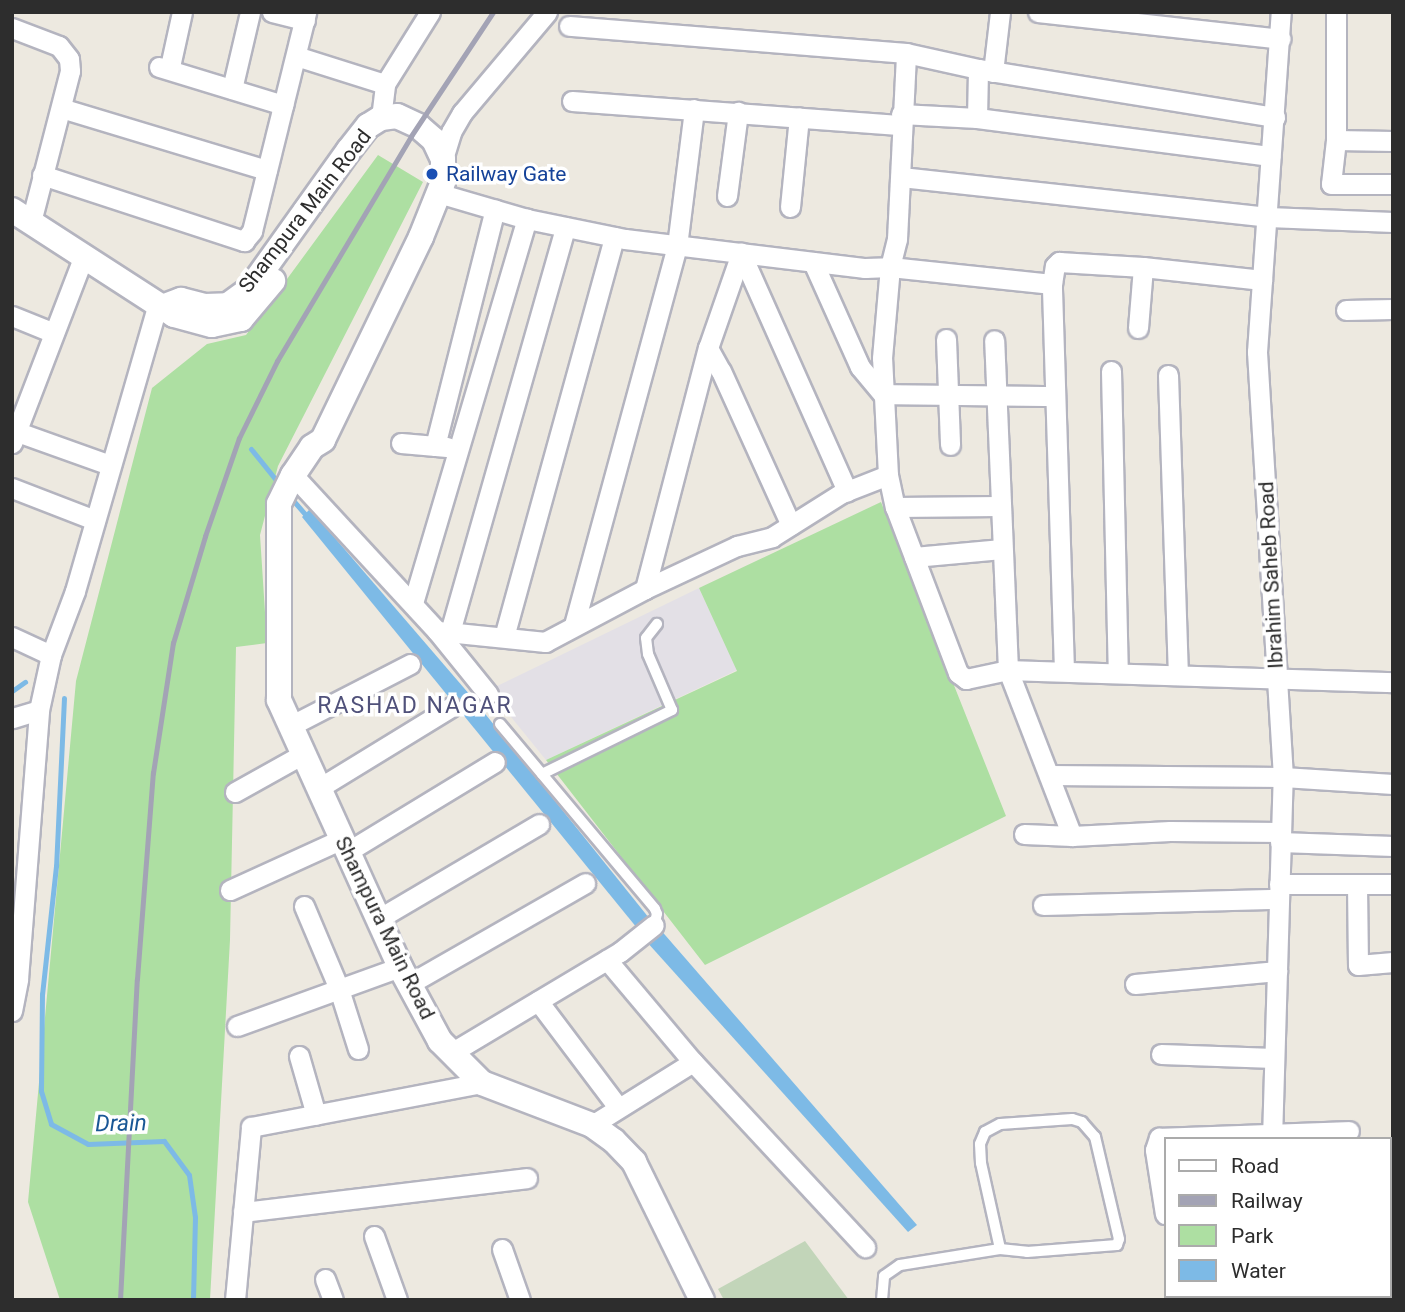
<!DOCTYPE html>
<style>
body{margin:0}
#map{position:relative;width:1405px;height:1312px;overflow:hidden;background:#ede9e0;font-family:Roboto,sans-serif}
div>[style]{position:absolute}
.industrial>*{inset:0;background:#e3e0e6}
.green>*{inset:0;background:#addfa2}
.cemetery>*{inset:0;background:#c2d5b9}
.water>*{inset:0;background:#7dbae6}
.stream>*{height:5px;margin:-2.5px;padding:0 2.5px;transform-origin:2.5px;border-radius:2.5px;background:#7dbae6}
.roads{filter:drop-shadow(2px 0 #b4b4bf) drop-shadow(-2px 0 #b4b4bf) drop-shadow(0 2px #b4b4bf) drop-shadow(0 -2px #b4b4bf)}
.service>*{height:10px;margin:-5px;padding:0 5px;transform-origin:5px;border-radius:5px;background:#fff}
.minor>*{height:19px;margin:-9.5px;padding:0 9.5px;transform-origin:9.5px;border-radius:9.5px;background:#fff}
.tertiary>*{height:24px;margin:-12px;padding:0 12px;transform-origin:12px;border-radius:12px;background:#fff}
.rail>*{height:5px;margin:-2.5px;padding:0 2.5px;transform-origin:2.5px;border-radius:2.5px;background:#a3a3b5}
.dots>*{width:19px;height:19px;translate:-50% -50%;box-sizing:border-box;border:4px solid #fff;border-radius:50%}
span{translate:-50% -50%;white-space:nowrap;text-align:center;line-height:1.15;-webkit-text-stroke:7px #fff;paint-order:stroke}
.transit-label{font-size:21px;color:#164399}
.left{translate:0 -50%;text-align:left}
.street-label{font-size:21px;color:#2d2d2d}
.neighbourhood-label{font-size:23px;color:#50517a;letter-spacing:2px}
.water-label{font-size:23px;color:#195795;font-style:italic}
.frame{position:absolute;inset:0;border:14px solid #2d2d2d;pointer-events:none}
.legend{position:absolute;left:1164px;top:1137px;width:228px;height:161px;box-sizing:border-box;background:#fff;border:2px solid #ababab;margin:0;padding:9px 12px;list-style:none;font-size:21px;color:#2d2d2d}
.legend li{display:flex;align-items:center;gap:14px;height:35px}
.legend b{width:35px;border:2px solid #ababab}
</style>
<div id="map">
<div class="industrial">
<div style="clip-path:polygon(699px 588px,737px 670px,546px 760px,489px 690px)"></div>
</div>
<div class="green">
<div style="clip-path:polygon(378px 155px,423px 182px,278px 466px,260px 535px,267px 643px,236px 647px,230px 940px,210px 1300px,60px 1300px,28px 1202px,76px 681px,152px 388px,207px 344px,246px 335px)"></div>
<div style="clip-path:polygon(881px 502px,1006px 816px,705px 965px,546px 760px,737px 671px,699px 588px)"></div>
</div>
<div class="cemetery">
<div style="clip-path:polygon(805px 1241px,849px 1300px,724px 1300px,718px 1289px)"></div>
</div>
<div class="water">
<div style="clip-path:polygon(310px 509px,470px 695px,649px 918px,637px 928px,302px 517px)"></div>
<div style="clip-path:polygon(659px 928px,917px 1225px,908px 1232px,646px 941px)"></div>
</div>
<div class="stream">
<div style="left:251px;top:449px;width:46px;rotate:51.1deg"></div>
<div style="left:291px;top:498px;width:29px;rotate:49deg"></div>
<div style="left:12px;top:691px;width:16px;rotate:-35deg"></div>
<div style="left:64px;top:698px;width:168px;rotate:92.7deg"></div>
<div style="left:56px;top:866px;width:129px;rotate:96.2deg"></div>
<div style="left:42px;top:994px;width:97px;rotate:90.6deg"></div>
<div style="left:41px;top:1091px;width:34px;rotate:73deg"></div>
<div style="left:51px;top:1124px;width:42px;rotate:28.4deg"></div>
<div style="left:88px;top:1144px;width:76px;rotate:-2.3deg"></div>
<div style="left:164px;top:1141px;width:42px;rotate:53.7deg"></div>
<div style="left:189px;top:1175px;width:42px;rotate:81.9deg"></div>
<div style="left:195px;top:1217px;width:83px;rotate:91.4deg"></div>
</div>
<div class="roads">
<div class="service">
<div style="left:500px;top:724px;width:241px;rotate:50deg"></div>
<div style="left:655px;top:909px;width:5px;rotate:68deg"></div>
<div style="left:657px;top:914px;width:11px;rotate:105deg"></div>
<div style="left:542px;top:774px;width:145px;rotate:-26.2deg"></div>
<div style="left:672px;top:710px;width:61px;rotate:-113.2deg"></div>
<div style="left:648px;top:654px;width:16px;rotate:-97deg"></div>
<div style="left:646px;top:638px;width:18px;rotate:-52deg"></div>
<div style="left:882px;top:1300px;width:24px;rotate:-85deg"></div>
<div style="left:884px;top:1276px;width:19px;rotate:-35deg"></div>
<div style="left:900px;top:1265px;width:101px;rotate:-9.1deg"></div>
<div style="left:1000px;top:1249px;width:27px;rotate:6deg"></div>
<div style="left:1027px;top:1252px;width:90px;rotate:-4.4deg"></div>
<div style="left:1117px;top:1245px;width:6px;rotate:-72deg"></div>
<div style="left:1119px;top:1239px;width:105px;rotate:-103.2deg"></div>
<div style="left:1095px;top:1137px;width:20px;rotate:-131deg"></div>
<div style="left:1082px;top:1122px;width:10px;rotate:-163deg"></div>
<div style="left:1072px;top:1119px;width:72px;rotate:176deg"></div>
<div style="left:1000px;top:1124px;width:17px;rotate:152deg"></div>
<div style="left:985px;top:1132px;width:13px;rotate:113deg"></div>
<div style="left:980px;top:1144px;width:19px;rotate:87deg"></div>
<div style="left:981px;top:1163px;width:88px;rotate:77.5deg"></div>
</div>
<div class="minor">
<div style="left:272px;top:12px;width:34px;rotate:14deg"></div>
<div style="left:1038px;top:12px;width:244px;rotate:6.3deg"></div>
<div style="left:1336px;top:12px;width:128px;rotate:90deg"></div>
<div style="left:1336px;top:140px;width:44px;rotate:96.5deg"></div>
<div style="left:1331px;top:184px;width:62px"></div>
<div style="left:12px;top:28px;width:50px;rotate:21deg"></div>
<div style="left:59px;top:46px;width:16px;rotate:52deg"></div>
<div style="left:69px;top:59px;width:12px;rotate:85deg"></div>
<div style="left:70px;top:71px;width:156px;rotate:104.5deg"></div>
<div style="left:906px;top:53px;width:74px;rotate:12.5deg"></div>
<div style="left:296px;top:56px;width:93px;rotate:17.5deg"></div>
<div style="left:171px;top:62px;width:51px;rotate:-77.6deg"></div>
<div style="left:159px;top:67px;width:130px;rotate:17deg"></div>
<div style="left:993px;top:72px;width:60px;rotate:-83.3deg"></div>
<div style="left:232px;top:89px;width:79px;rotate:-76.8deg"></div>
<div style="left:572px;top:101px;width:331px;rotate:4.2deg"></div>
<div style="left:61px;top:108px;width:215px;rotate:16.8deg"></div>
<div style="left:901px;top:114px;width:76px;rotate:3deg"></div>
<div style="left:977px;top:118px;width:296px;rotate:7.4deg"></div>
<div style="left:381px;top:118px;width:34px;rotate:-83deg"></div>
<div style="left:385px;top:84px;width:85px;rotate:-58deg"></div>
<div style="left:977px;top:118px;width:49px;rotate:-88.8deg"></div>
<div style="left:978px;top:69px;width:301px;rotate:9.2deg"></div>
<div style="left:1336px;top:140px;width:57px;rotate:1deg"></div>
<div style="left:443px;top:159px;width:28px;rotate:-73deg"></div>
<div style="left:451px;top:132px;width:22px;rotate:-60deg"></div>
<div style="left:462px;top:113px;width:132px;rotate:-49.9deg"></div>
<div style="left:42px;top:175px;width:213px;rotate:18.1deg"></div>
<div style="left:244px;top:241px;width:13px;rotate:-51deg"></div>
<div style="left:252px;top:231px;width:226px;rotate:-76.1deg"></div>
<div style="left:901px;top:177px;width:369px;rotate:6.2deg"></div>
<div style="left:1268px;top:217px;width:125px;rotate:2.3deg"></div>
<div style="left:438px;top:193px;width:93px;rotate:16.3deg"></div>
<div style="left:527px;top:219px;width:100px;rotate:11.5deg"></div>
<div style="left:625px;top:239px;width:242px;rotate:6.9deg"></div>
<div style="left:865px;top:268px;width:25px;rotate:-2deg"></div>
<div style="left:890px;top:267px;width:29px;rotate:-76deg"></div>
<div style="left:897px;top:239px;width:186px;rotate:-87.2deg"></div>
<div style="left:906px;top:53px;width:338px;rotate:-175.4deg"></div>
<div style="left:727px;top:196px;width:85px;rotate:-82.5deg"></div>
<div style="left:790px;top:207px;width:90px;rotate:-84.3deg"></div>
<div style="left:741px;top:253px;width:261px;rotate:66deg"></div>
<div style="left:813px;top:262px;width:115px;rotate:65.9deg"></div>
<div style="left:860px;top:367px;width:35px;rotate:50deg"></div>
<div style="left:883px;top:394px;width:172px;rotate:0.7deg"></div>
<div style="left:1346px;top:310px;width:47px;rotate:-1.2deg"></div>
<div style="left:12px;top:316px;width:45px;rotate:22deg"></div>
<div style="left:1138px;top:328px;width:61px;rotate:-85.3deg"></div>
<div style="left:946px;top:339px;width:106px;rotate:87.8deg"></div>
<div style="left:708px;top:348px;width:26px;rotate:61deg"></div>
<div style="left:721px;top:371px;width:169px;rotate:65.6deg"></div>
<div style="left:1111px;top:371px;width:301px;rotate:88.7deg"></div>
<div style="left:1168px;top:375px;width:298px;rotate:88.1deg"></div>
<div style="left:12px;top:430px;width:104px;rotate:19.7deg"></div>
<div style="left:12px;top:443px;width:201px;rotate:-69deg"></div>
<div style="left:401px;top:443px;width:46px;rotate:5deg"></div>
<div style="left:435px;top:446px;width:244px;rotate:-75.8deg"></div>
<div style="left:293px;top:475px;width:212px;rotate:47.3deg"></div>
<div style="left:437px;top:631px;width:109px;rotate:5.8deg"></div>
<div style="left:545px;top:642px;width:113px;rotate:-27.9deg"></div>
<div style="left:645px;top:589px;width:102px;rotate:-25.1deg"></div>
<div style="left:737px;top:546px;width:36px;rotate:-14deg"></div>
<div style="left:772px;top:537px;width:83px;rotate:-32.2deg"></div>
<div style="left:842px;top:493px;width:49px;rotate:-21.4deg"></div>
<div style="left:888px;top:475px;width:117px;rotate:-92.9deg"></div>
<div style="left:882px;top:358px;width:91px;rotate:-85deg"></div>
<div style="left:890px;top:267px;width:163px;rotate:6deg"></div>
<div style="left:888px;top:475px;width:33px;rotate:78deg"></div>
<div style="left:895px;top:507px;width:178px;rotate:69.2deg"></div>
<div style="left:958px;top:673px;width:10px;rotate:37deg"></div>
<div style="left:966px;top:679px;width:43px;rotate:-12.1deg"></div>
<div style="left:1008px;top:670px;width:330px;rotate:-92.4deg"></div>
<div style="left:12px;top:488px;width:89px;rotate:21.1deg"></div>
<div style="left:895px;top:507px;width:105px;rotate:-0.5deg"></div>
<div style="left:914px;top:557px;width:88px;rotate:-5.2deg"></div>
<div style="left:645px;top:589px;width:249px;rotate:-75.4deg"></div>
<div style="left:708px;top:348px;width:101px;rotate:-70.8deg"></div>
<div style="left:413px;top:603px;width:401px;rotate:-73.5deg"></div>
<div style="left:574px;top:625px;width:393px;rotate:-74.8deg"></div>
<div style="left:677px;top:246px;width:138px;rotate:-82.9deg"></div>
<div style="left:437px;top:631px;width:81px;rotate:51deg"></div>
<div style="left:450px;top:632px;width:421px;rotate:-74.1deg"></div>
<div style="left:12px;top:637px;width:43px;rotate:24.8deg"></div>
<div style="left:51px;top:655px;width:56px;rotate:102.3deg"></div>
<div style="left:39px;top:710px;width:28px;rotate:163deg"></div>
<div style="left:504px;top:637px;width:415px;rotate:-74.6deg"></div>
<div style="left:51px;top:655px;width:68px;rotate:-69.4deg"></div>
<div style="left:75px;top:591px;width:300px;rotate:-73.9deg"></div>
<div style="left:1064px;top:671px;width:387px;rotate:-91.8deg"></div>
<div style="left:1052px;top:284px;width:18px;rotate:-81deg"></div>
<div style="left:1055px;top:266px;width:6px;rotate:-45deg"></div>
<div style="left:1059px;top:262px;width:84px;rotate:3.4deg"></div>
<div style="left:1143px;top:267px;width:120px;rotate:6.2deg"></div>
<div style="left:290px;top:726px;width:135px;rotate:-27.3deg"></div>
<div style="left:1049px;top:775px;width:234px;rotate:0.5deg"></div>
<div style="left:1283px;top:777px;width:110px;rotate:3.6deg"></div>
<div style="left:319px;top:788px;width:155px;rotate:-31.5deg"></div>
<div style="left:235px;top:792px;width:78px;rotate:-29.2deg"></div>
<div style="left:1024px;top:834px;width:48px;rotate:2.4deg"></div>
<div style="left:1072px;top:836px;width:98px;rotate:-2.9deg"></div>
<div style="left:1170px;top:831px;width:111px;rotate:0.5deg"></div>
<div style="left:1072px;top:836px;width:178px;rotate:-111.1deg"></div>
<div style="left:1008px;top:670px;width:385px;rotate:1.8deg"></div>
<div style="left:1280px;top:842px;width:113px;rotate:2deg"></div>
<div style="left:347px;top:852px;width:173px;rotate:-31.3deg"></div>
<div style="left:1279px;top:884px;width:114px"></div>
<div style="left:1357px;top:884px;width:81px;rotate:89.3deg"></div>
<div style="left:1358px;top:965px;width:35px;rotate:-5deg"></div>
<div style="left:230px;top:890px;width:123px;rotate:-24.5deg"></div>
<div style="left:1043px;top:905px;width:236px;rotate:-1.5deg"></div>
<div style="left:304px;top:906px;width:90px;rotate:67.1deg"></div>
<div style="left:339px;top:989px;width:63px;rotate:72.4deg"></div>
<div style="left:378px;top:919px;width:187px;rotate:-30.5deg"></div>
<div style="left:607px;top:960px;width:133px;rotate:49.9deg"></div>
<div style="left:693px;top:1062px;width:253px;rotate:47.1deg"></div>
<div style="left:409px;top:984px;width:203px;rotate:-29.8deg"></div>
<div style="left:1135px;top:984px;width:143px;rotate:-5.2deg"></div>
<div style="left:538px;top:1001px;width:133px;rotate:53deg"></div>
<div style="left:12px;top:1011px;width:33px;rotate:-79deg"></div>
<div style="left:18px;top:979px;width:270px;rotate:-85.5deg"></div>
<div style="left:237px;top:1026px;width:173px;rotate:-19.9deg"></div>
<div style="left:451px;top:1053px;width:197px;rotate:-30.9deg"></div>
<div style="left:620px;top:952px;width:43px;rotate:-38.5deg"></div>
<div style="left:1161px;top:1054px;width:113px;rotate:2deg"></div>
<div style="left:299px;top:1056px;width:61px;rotate:73.9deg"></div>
<div style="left:592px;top:1125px;width:119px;rotate:-32deg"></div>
<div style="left:1272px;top:1139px;width:362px;rotate:-88.3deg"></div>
<div style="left:1283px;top:777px;width:426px;rotate:-93.5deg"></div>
<div style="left:1257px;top:352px;width:341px;rotate:-86deg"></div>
<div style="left:243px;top:1212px;width:286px;rotate:-6.8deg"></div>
<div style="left:1165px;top:1214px;width:65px;rotate:-98.9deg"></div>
<div style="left:1155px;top:1150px;width:13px;rotate:-72deg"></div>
<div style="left:1159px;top:1138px;width:190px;rotate:-2.1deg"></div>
<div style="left:374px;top:1236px;width:68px;rotate:70.2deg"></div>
<div style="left:502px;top:1249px;width:54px;rotate:70.6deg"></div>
<div style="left:325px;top:1279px;width:22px;rotate:69deg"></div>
<div style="left:235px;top:1300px;width:174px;rotate:-84.7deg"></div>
<div style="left:251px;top:1127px;width:235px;rotate:-10.8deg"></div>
<div style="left:1254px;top:1300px;width:4px;rotate:-90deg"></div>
</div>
<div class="tertiary">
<div style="left:12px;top:210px;width:193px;rotate:32.9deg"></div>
<div style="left:174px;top:315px;width:39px;rotate:15deg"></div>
<div style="left:212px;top:325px;width:30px;rotate:-12deg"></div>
<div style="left:241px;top:319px;width:50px;rotate:-49.9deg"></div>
<div style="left:165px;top:306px;width:17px;rotate:-21deg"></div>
<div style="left:181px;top:300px;width:25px;rotate:14deg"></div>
<div style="left:205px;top:306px;width:23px;rotate:-2deg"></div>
<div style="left:228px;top:305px;width:26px;rotate:-36deg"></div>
<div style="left:249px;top:290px;width:172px;rotate:-54.5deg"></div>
<div style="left:349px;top:150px;width:31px;rotate:-52deg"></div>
<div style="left:368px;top:126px;width:15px;rotate:-32deg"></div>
<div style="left:381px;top:118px;width:16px;rotate:-7deg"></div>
<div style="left:397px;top:116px;width:23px;rotate:25deg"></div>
<div style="left:418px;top:126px;width:21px;rotate:41deg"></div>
<div style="left:434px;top:140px;width:21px;rotate:65deg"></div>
<div style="left:443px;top:159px;width:23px;rotate:90deg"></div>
<div style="left:443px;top:182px;width:59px;rotate:111.8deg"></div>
<div style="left:421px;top:237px;width:225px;rotate:115.8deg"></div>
<div style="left:323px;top:440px;width:13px;rotate:148deg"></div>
<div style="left:312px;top:447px;width:34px;rotate:124deg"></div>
<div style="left:293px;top:475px;width:32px;rotate:116deg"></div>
<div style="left:279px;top:504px;width:196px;rotate:90deg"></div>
<div style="left:279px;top:700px;width:293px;rotate:65.6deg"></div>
<div style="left:400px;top:967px;width:84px;rotate:61.6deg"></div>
<div style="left:440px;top:1041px;width:59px;rotate:45deg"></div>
<div style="left:482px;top:1083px;width:118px;rotate:20.9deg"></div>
<div style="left:592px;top:1125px;width:27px;rotate:36deg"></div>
<div style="left:614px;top:1141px;width:29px;rotate:46deg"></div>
<div style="left:634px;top:1162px;width:154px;rotate:63.8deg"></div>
</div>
</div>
<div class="rail">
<div style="left:120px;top:1300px;width:321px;rotate:-87deg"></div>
<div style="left:137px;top:979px;width:207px;rotate:-85.6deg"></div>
<div style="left:153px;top:773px;width:132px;rotate:-81.3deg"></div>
<div style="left:173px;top:643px;width:112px;rotate:-73.3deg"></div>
<div style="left:205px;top:536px;width:104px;rotate:-70.9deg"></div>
<div style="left:239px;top:438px;width:86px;rotate:-63.7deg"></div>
<div style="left:277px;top:361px;width:262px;rotate:-59.2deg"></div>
<div style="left:411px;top:136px;width:149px;rotate:-56.5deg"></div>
</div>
<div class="dots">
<div style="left:432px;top:174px;background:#1a4fb4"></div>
</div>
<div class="transit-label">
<span class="left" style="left:446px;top:174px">Railway Gate</span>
</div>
<div class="street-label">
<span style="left:305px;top:211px;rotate:-52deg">Shampura Main Road</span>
<span style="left:1271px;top:575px;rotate:-93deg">Ibrahim Saheb Road</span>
<span style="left:385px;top:928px;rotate:64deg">Shampura Main Road</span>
</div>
<div class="neighbourhood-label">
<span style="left:415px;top:706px">RASHAD NAGAR</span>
</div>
<div class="water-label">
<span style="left:121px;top:1124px;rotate:-1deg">Drain</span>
</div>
<div class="frame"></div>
<ul class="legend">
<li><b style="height:9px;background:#fff"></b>Road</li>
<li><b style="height:9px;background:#a3a3b5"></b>Railway</li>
<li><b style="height:19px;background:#addfa2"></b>Park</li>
<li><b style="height:19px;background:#7dbae6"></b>Water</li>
</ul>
</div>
